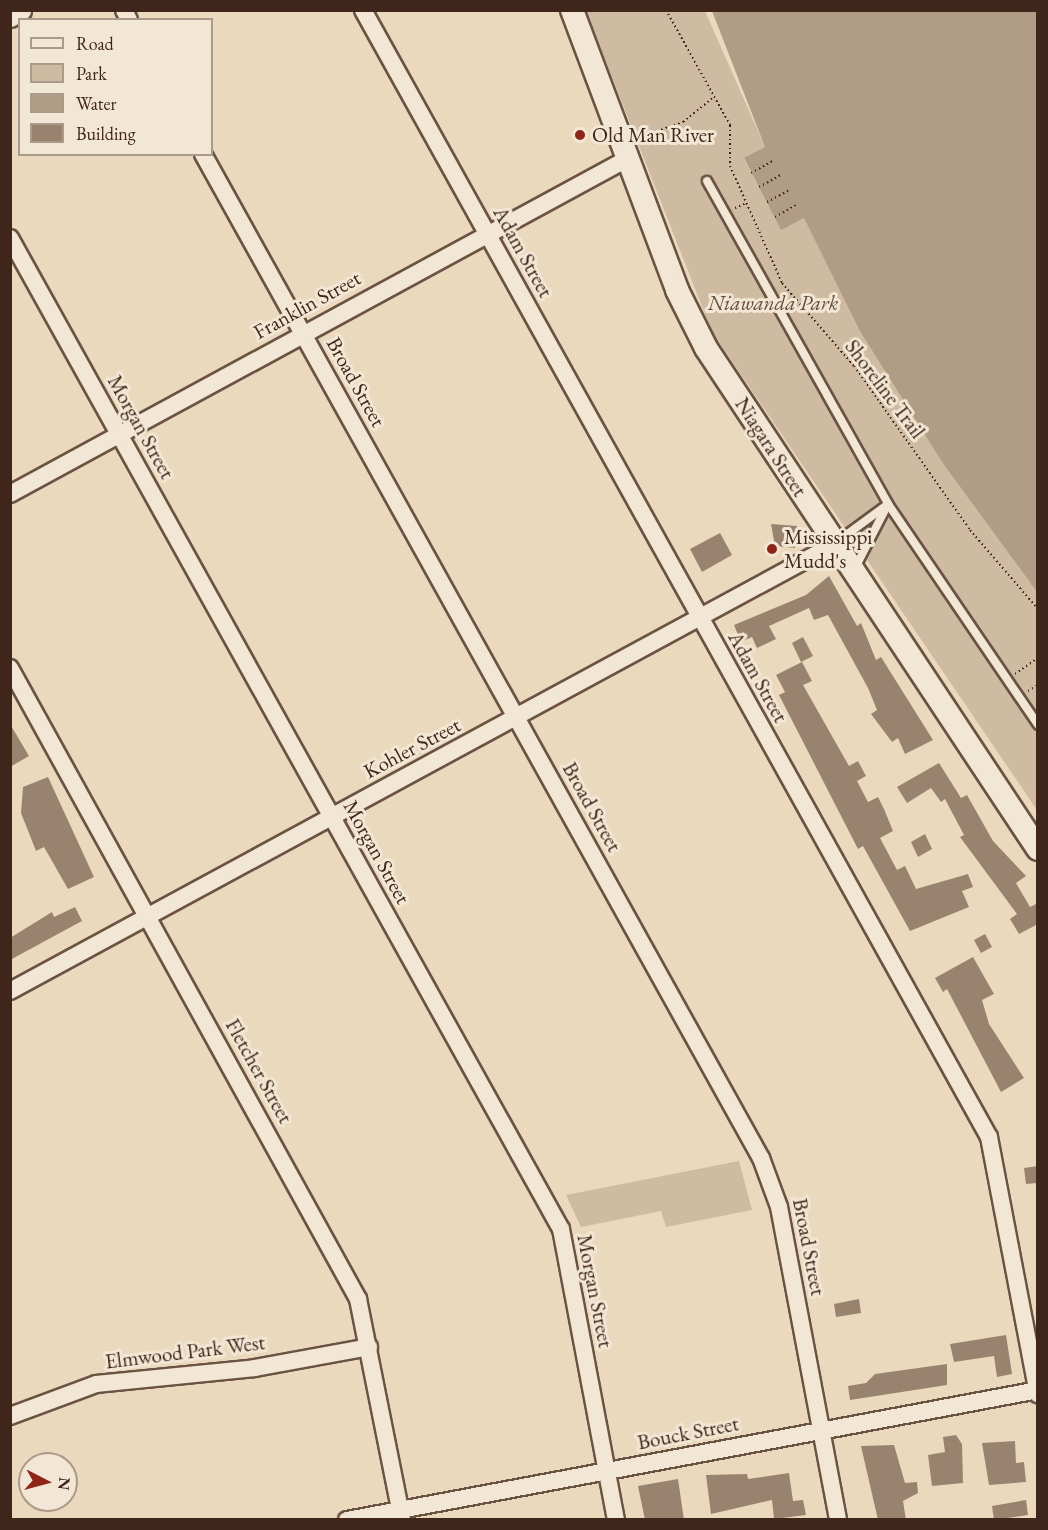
<!DOCTYPE html>
<style>
body{margin:0}
#map{position:relative;width:1048px;height:1530px;overflow:hidden;background:#ebd9bd;font-family:"EB Garamond",serif}
div>[style]{position:absolute}
.green>*{inset:0;background:#cebba1}
.water>*{inset:0;background:#b19c86}
.building>*{inset:0;background:#99836f}
.path>*{height:2px;margin-top:-1px;transform-origin:0;background:repeating-linear-gradient(90deg,#40261a 0 1.5px,transparent 0 4.5px)}
.roads{filter:drop-shadow(2px 0 #6b5343) drop-shadow(-2px 0 #6b5343) drop-shadow(0 2px #6b5343) drop-shadow(0 -2px #6b5343)}
.lane>*{height:8px;margin:-4px;padding:0 4px;transform-origin:4px;border-radius:4px;background:#f2e6d4}
.street>*{height:16px;margin:-8px;padding:0 8px;transform-origin:8px;border-radius:8px;background:#f2e6d4}
.secondary>*{height:22px;margin:-11px;padding:0 11px;transform-origin:11px;border-radius:11px;background:#f2e6d4}
.dots>*{width:16px;height:16px;translate:-50% -50%;box-sizing:border-box;border:3px solid #f2e6d4;border-radius:50%}
span{translate:-50% -50%;white-space:nowrap;text-align:center;line-height:1.15;-webkit-text-stroke:6px #f2e6d4;paint-order:stroke}
.poi-label{font-size:21px;color:#40261a}
.left{translate:0 -50%;text-align:left}
.street-label{font-size:21px;color:#40261a}
.park-label{font-size:21px;color:#644b3c;font-style:italic}
.frame{position:absolute;inset:0;border:12px solid #40261a;pointer-events:none}
.legend{position:absolute;left:18px;top:18px;width:195px;height:138px;box-sizing:border-box;background:#f2e6d4;border:2px solid #ab998a;margin:0;padding:8px 10px;list-style:none;font-size:18px;color:#40261a}
.legend li{display:flex;align-items:center;gap:12px;height:30px}
.legend b{width:30px;border:2px solid #ab998a}
.north{position:absolute;left:18px;top:1452px;width:60px;height:60px;box-sizing:border-box;background:#f2e6d4;border:2px solid #ab998a;border-radius:50%;rotate:96deg;font-size:16px;font-weight:700;line-height:24px;text-align:center;color:#40261a}
.north::after{content:'';display:block;margin:auto;width:21px;height:27px;background:#8f2418;clip-path:polygon(50% 0,100% 100%,50% 72%,0 100%)}
</style>
<div id="map">
<div class="green">
<div style="clip-path:polygon(586px 11px,705px 11px,765px 147px,744px 159px,781px 229px,804px 218px,944px 465px,1037px 592px,1037px 810px,712px 332px)"></div>
<div style="clip-path:polygon(739px 1161px,752px 1210px,666px 1227px,661px 1211px,581px 1227px,566px 1195px)"></div>
</div>
<div class="water">
<div style="clip-path:polygon(712px 11px,1037px 11px,1037px 592px,944px 465px,860px 331px,804px 218px,781px 230px,744px 158px,765px 147px)"></div>
</div>
<div class="building">
<div style="clip-path:polygon(771px 524px,797px 526px,795px 548px,775px 546px)"></div>
<div style="clip-path:polygon(720px 533px,732px 555px,702px 572px,690px 549px)"></div>
<div style="clip-path:polygon(829px 576px,857px 626px,861px 623px,876px 660px,881px 657px,933px 740px,905px 754px,898px 738px,892px 742px,871px 714px,877px 710px,868px 688px,828px 615px,814px 620px,809px 608px,769px 626px,776px 639px,757px 648px,752px 637px,741px 642px,734px 625px,806px 595px)"></div>
<div style="clip-path:polygon(803px 637px,813px 656px,801px 662px,792px 643px)"></div>
<div style="clip-path:polygon(802px 662px,812px 681px,803px 685px,849px 766px,858px 761px,866px 776px,857px 781px,868px 802px,878px 797px,884px 809px,893px 831px,880px 838px,897px 870px,905px 866px,916px 889px,968px 874px,973px 887px,962px 891px,969px 907px,910px 931px,863px 846px,858px 849px,779px 695px,785px 692px,776px 675px)"></div>
<div style="clip-path:polygon(10px 724px,29px 756px,10px 767px)"></div>
<div style="clip-path:polygon(939px 763px,961px 798px,967px 795px,993px 841px,1026px 876px,1016px 883px,1030px 907px,1038px 903px,1038px 924px,1019px 934px,1010px 919px,1017px 914px,960px 837px,964px 835px,945px 799px,941px 802px,931px 788px,907px 803px,897px 787px)"></div>
<div style="clip-path:polygon(48px 777px,94px 877px,68px 889px,44px 847px,36px 851px,21px 813px,23px 787px)"></div>
<div style="clip-path:polygon(925px 834px,932px 849px,918px 857px,911px 842px)"></div>
<div style="clip-path:polygon(75px 907px,82px 921px,10px 960px,10px 938px,52px 912px,54px 917px)"></div>
<div style="clip-path:polygon(985px 934px,992px 947px,981px 953px,974px 940px)"></div>
<div style="clip-path:polygon(973px 957px,994px 994px,982px 1000px,989px 1024px,1024px 1078px,1001px 1092px,947px 989px,943px 992px,935px 978px)"></div>
<div style="clip-path:polygon(1038px 1166px,1038px 1183px,1026px 1184px,1024px 1168px)"></div>
<div style="clip-path:polygon(859px 1299px,861px 1313px,836px 1317px,834px 1304px)"></div>
<div style="clip-path:polygon(1006px 1335px,1012px 1374px,997px 1377px,994px 1356px,954px 1362px,950px 1344px)"></div>
<div style="clip-path:polygon(947px 1364px,947px 1385px,850px 1400px,848px 1386px,866px 1383px,875px 1374px)"></div>
<div style="clip-path:polygon(956px 1435px,962px 1444px,963px 1483px,932px 1486px,928px 1455px,945px 1452px,943px 1437px)"></div>
<div style="clip-path:polygon(1015px 1441px,1016px 1463px,1024px 1462px,1026px 1482px,989px 1485px,982px 1443px)"></div>
<div style="clip-path:polygon(894px 1445px,905px 1483px,917px 1482px,918px 1493px,903px 1501px,906px 1520px,878px 1520px,861px 1446px)"></div>
<div style="clip-path:polygon(789px 1473px,793px 1501px,803px 1500px,806px 1515px,774px 1519px,772px 1500px,711px 1514px,706px 1475px,747px 1474px,748px 1479px)"></div>
<div style="clip-path:polygon(678px 1479px,684px 1520px,645px 1520px,638px 1486px)"></div>
<div style="clip-path:polygon(1026px 1500px,1028px 1515px,994px 1520px,992px 1506px)"></div>
</div>
<div class="path">
<div style="left:666px;top:10px;width:132px;rotate:60.9deg"></div>
<div style="left:730px;top:125px;width:41px;rotate:90deg"></div>
<div style="left:730px;top:166px;width:128px;rotate:66deg"></div>
<div style="left:782px;top:283px;width:110px;rotate:49.1deg"></div>
<div style="left:854px;top:366px;width:201px;rotate:54.7deg"></div>
<div style="left:970px;top:530px;width:104px;rotate:49.3deg"></div>
<div style="left:640px;top:137px;width:46px;rotate:-19.2deg"></div>
<div style="left:683px;top:122px;width:38px;rotate:-39deg"></div>
<div style="left:751px;top:173px;width:25px;rotate:-29deg"></div>
<div style="left:759px;top:187px;width:25px;rotate:-29deg"></div>
<div style="left:767px;top:202px;width:24px;rotate:-28deg"></div>
<div style="left:735px;top:208px;width:12px;rotate:-24deg"></div>
<div style="left:775px;top:217px;width:24px;rotate:-30deg"></div>
<div style="left:1015px;top:674px;width:28px;rotate:-35deg"></div>
<div style="left:1028px;top:691px;width:12px;rotate:-31deg"></div>
</div>
<div class="roads">
<div class="lane">
<div style="left:707px;top:181px;width:370px;rotate:60.7deg"></div>
<div style="left:888px;top:504px;width:267px;rotate:55.8deg"></div>
<div style="left:838px;top:541px;width:61px;rotate:-36.3deg"></div>
<div style="left:855px;top:568px;width:72px;rotate:-62.7deg"></div>
</div>
<div class="street">
<div style="left:124px;top:10px;width:11px;rotate:63deg"></div>
<div style="left:363px;top:10px;width:1289px;rotate:60.95deg"></div>
<div style="left:989px;top:1137px;width:262px;rotate:79.2deg"></div>
<div style="left:203px;top:154px;width:1149px;rotate:60.94deg"></div>
<div style="left:761px;top:1158px;width:52px;rotate:69.8deg"></div>
<div style="left:779px;top:1207px;width:319px;rotate:79.3deg"></div>
<div style="left:10px;top:238px;width:1134px;rotate:60.93deg"></div>
<div style="left:561px;top:1229px;width:296px;rotate:79.3deg"></div>
<div style="left:10px;top:494px;width:702px;rotate:-28.5deg"></div>
<div style="left:10px;top:668px;width:721px;rotate:61.12deg"></div>
<div style="left:358px;top:1299px;width:225px;rotate:78.7deg"></div>
<div style="left:10px;top:991px;width:938px;rotate:-28.45deg"></div>
<div style="left:10px;top:1416px;width:92px;rotate:-20.4deg"></div>
<div style="left:96px;top:1384px;width:160px;rotate:-5.7deg"></div>
<div style="left:255px;top:1368px;width:116px;rotate:-10.4deg"></div>
<div style="left:347px;top:1520px;width:703px;rotate:-10.65deg"></div>
</div>
<div class="secondary">
<div style="left:572px;top:10px;width:299px;rotate:69.4deg"></div>
<div style="left:677px;top:290px;width:65px;rotate:63.4deg"></div>
<div style="left:706px;top:348px;width:601px;rotate:56.47deg"></div>
<div style="left:10px;top:16px;width:12px;rotate:-31deg"></div>
</div>
</div>
<div class="dots">
<div style="left:580px;top:135px;background:#8f2418"></div>
<div style="left:772px;top:549px;background:#8f2418"></div>
</div>
<div class="poi-label">
<span class="left" style="left:592px;top:135px">Old Man River</span>
<span class="left" style="left:784px;top:549px">Mississippi<br>Mudd's</span>
</div>
<div class="street-label">
<span style="left:523px;top:252px;rotate:61deg">Adam Street</span>
<span style="left:307px;top:305px;rotate:-29deg">Franklin Street</span>
<span style="left:356px;top:382px;rotate:61deg">Broad Street</span>
<span style="left:885px;top:389px;rotate:53deg">Shoreline Trail</span>
<span style="left:141px;top:427px;rotate:61deg">Morgan Street</span>
<span style="left:771px;top:447px;rotate:57deg">Niagara Street</span>
<span style="left:758px;top:677px;rotate:61deg">Adam Street</span>
<span style="left:412px;top:748px;rotate:-28deg">Kohler Street</span>
<span style="left:592px;top:807px;rotate:61deg">Broad Street</span>
<span style="left:377px;top:852px;rotate:61deg">Morgan Street</span>
<span style="left:259px;top:1071px;rotate:61deg">Fletcher Street</span>
<span style="left:809px;top:1247px;rotate:79deg">Broad Street</span>
<span style="left:595px;top:1291px;rotate:79deg">Morgan Street</span>
<span style="left:185px;top:1352px;rotate:-7deg">Elmwood Park West</span>
<span style="left:688px;top:1433px;rotate:-11deg">Bouck Street</span>
</div>
<div class="park-label">
<span style="left:773px;top:303px">Niawanda Park</span>
</div>
<div class="frame"></div>
<ul class="legend">
<li><b style="height:8px;background:#f2e6d4"></b>Road</li>
<li><b style="height:16px;background:#cebba1"></b>Park</li>
<li><b style="height:16px;background:#b19c86"></b>Water</li>
<li><b style="height:16px;background:#99836f"></b>Building</li>
</ul>
<div class="north">N</div>
</div>
